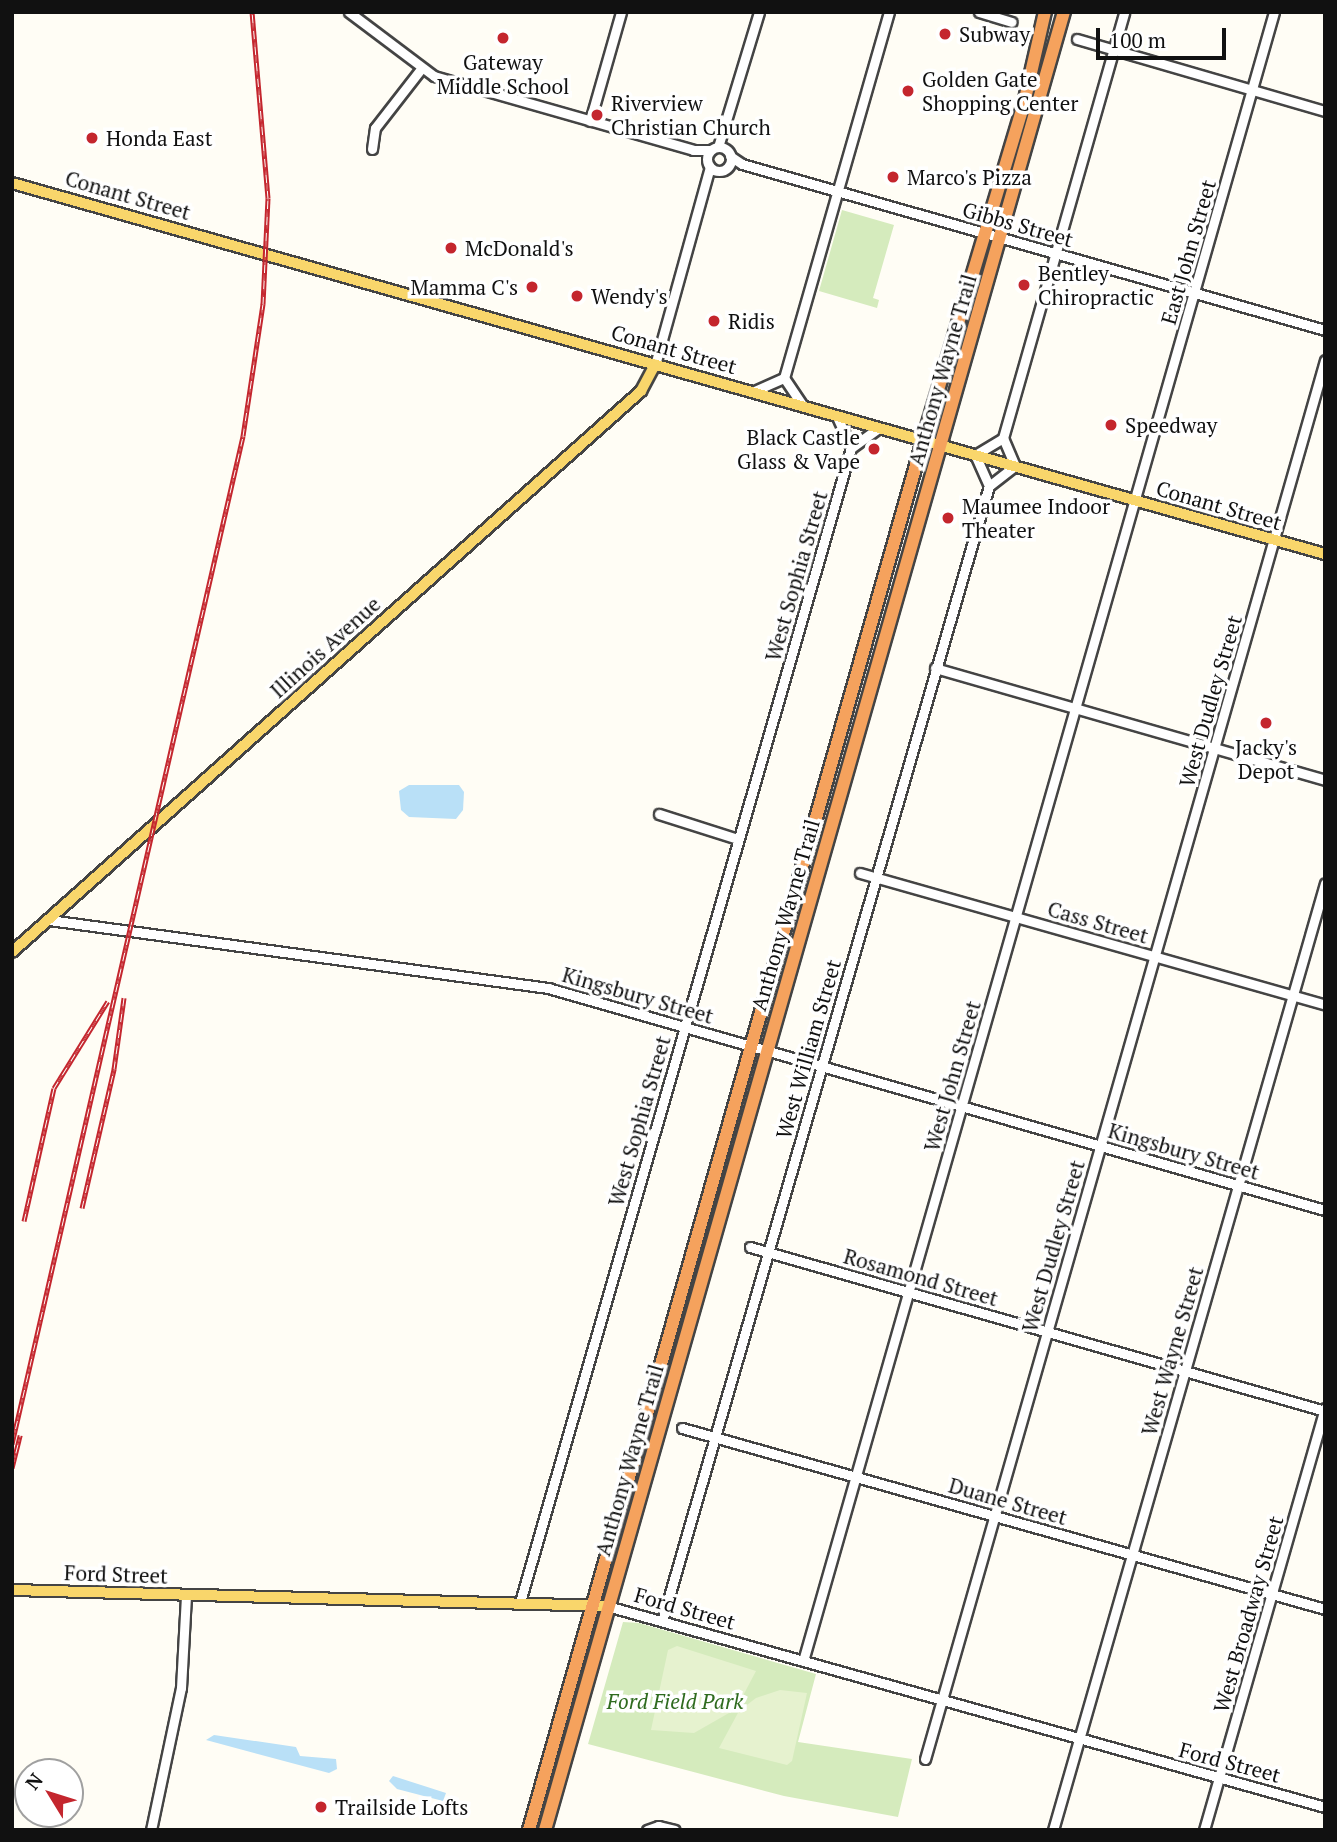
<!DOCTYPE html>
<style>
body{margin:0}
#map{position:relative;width:1337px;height:1842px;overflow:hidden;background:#fffdf5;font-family:"PT Serif",serif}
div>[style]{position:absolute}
.green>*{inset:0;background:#d5ebbd}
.pitch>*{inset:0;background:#e6f2cf}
.water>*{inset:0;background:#b9e0f7}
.roads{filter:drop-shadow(2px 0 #444) drop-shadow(-2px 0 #444) drop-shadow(0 2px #444) drop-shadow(0 -2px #444)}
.minor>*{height:9px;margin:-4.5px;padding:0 4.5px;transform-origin:4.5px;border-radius:4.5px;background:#fff}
.minor>.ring{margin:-4.5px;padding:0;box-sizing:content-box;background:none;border:9px solid #fff;border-radius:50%}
.major>*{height:10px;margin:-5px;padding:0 5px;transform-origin:5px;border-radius:5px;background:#f9d66b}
.highway>*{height:12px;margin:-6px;padding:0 6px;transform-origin:6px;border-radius:6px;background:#f5a25d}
.rail>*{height:5px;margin-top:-2.5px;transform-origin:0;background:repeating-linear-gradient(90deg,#fff 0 8px,#c4262e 0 16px);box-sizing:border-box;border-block:2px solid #c4262e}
.dots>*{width:19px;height:19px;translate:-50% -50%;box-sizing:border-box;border:4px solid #fff;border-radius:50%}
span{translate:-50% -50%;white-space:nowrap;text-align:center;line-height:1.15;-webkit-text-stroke:7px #fff;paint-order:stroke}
.poi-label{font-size:21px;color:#111}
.left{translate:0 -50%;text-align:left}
.right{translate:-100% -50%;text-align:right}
.street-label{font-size:21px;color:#111}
.park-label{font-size:21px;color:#2f6b1f;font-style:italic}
.frame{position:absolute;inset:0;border:14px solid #111;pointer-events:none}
.north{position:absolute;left:14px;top:1758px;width:70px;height:70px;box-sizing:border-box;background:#fff;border:2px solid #a0a0a0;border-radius:50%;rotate:308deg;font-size:19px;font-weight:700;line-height:28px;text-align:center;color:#111}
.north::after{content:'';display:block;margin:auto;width:24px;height:32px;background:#c4262e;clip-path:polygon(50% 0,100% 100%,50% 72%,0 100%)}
.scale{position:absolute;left:1096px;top:28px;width:130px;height:32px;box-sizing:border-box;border:4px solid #111;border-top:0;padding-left:9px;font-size:21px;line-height:24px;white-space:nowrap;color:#111;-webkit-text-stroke:5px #fff;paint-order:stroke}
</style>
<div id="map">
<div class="green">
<div style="clip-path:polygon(842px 210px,894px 225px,873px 298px,879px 300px,877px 308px,819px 291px)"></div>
<div style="clip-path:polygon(623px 1622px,639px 1623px,816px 1674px,798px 1742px,912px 1759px,898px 1817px,784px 1796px,588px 1744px)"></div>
</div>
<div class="pitch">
<div style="clip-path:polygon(677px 1646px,756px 1671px,736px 1709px,694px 1733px,651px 1730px,668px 1650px)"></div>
<div style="clip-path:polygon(780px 1690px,807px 1693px,792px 1761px,787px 1765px,719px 1748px,739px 1711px,756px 1698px)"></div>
</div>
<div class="water">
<div style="clip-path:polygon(409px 785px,459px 785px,464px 792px,463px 810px,456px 819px,409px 817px,401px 810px,399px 791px)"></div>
<div style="clip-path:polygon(214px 1735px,296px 1747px,300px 1756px,336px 1759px,337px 1769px,329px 1773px,206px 1740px)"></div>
<div style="clip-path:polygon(393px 1776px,446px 1793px,443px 1801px,397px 1789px,389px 1781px)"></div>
</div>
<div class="roads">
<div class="minor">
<div style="left:349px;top:12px;width:106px;rotate:37deg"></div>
<div style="left:434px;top:76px;width:269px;rotate:15.9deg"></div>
<div style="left:693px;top:150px;width:17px"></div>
<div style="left:979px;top:12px;width:34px;rotate:17deg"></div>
<div style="left:1077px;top:39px;width:258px;rotate:16.2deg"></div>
<div style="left:590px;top:121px;width:113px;rotate:-74.1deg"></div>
<div style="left:718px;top:147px;width:141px;rotate:-73.1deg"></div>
<div class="ring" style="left:707px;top:147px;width:15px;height:15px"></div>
<div style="left:372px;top:149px;width:21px;rotate:-82deg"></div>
<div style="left:375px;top:128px;width:75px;rotate:-52.1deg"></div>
<div style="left:730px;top:156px;width:14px;rotate:34deg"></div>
<div style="left:742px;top:164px;width:606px;rotate:15.89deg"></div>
<div style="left:655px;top:365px;width:205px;rotate:-74.5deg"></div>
<div style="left:752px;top:392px;width:35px;rotate:-24deg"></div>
<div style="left:803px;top:406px;width:34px;rotate:-124deg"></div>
<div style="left:784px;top:378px;width:381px;rotate:-74deg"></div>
<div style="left:851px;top:448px;width:34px;rotate:-36deg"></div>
<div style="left:989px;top:486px;width:34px;rotate:-114deg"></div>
<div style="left:975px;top:455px;width:33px;rotate:-31deg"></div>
<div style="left:935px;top:668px;width:406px;rotate:16deg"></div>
<div style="left:659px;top:814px;width:83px;rotate:17.6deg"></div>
<div style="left:860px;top:873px;width:483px;rotate:15.8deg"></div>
<div style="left:49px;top:920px;width:504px;rotate:7.76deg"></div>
<div style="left:548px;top:988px;width:808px;rotate:15.95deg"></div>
<div style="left:750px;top:1247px;width:598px;rotate:15.92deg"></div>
<div style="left:682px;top:1428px;width:668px;rotate:15.72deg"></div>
<div style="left:520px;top:1602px;width:1201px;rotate:-74deg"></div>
<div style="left:851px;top:448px;width:35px;rotate:-114deg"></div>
<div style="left:607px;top:1606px;width:746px;rotate:15.64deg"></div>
<div style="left:662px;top:1621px;width:1181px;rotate:-73.93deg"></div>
<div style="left:989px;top:486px;width:33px;rotate:-38deg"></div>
<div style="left:1015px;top:466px;width:30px;rotate:-113deg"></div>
<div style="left:1003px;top:438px;width:443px;rotate:-74.1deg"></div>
<div style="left:803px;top:1661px;width:1715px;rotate:-74.06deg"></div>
<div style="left:925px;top:1759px;width:1455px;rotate:-74.04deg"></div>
<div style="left:151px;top:1830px;width:145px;rotate:-78.1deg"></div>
<div style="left:181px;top:1688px;width:92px;rotate:-86.9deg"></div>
<div style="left:647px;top:1830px;width:12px;rotate:-20deg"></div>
<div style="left:658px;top:1826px;width:17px;rotate:13deg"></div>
<div style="left:1053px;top:1830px;width:985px;rotate:-73.97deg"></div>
<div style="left:1204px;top:1830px;width:439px;rotate:-74deg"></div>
</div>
<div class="major">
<div style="left:12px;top:183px;width:1364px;rotate:15.78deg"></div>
<div style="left:12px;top:952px;width:843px;rotate:-41.73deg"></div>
<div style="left:641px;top:391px;width:30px;rotate:-62deg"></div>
<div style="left:12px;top:1590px;width:595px;rotate:1.54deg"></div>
</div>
<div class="highway">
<div style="left:529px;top:1830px;width:1445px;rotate:-74.17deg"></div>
<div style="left:923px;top:440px;width:356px;rotate:-73.3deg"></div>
<div style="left:1025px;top:99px;width:89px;rotate:-77.1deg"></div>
<div style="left:545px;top:1830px;width:1891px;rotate:-74.07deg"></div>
</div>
</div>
<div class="rail">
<div style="left:82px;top:1208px;width:143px;rotate:-77deg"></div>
<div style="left:114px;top:1069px;width:72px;rotate:-82deg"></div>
<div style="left:24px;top:1221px;width:136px;rotate:-77.3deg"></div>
<div style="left:54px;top:1088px;width:102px;rotate:-58.2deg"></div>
<div style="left:12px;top:1444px;width:1034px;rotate:-77.09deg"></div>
<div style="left:243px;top:436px;width:134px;rotate:-81.4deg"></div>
<div style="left:263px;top:304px;width:106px;rotate:-87.3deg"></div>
<div style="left:268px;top:198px;width:187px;rotate:-94.9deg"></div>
<div style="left:12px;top:1468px;width:34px;rotate:-76deg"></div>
</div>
<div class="dots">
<div style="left:945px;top:34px;background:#c4262e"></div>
<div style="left:503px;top:38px;background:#c4262e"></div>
<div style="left:908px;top:91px;background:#c4262e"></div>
<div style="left:597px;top:115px;background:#c4262e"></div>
<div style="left:92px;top:138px;background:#c4262e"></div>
<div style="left:893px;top:177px;background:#c4262e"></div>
<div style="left:451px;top:248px;background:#c4262e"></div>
<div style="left:1024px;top:285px;background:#c4262e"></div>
<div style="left:532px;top:287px;background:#c4262e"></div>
<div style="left:577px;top:296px;background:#c4262e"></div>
<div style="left:714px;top:321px;background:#c4262e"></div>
<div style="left:1111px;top:425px;background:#c4262e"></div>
<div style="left:874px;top:449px;background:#c4262e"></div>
<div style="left:948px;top:518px;background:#c4262e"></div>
<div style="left:1266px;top:723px;background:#c4262e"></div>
<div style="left:321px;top:1807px;background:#c4262e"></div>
</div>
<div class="poi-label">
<span class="left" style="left:959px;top:34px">Subway</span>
<span style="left:503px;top:74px">Gateway<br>Middle School</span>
<span class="left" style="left:922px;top:91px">Golden Gate<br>Shopping Center</span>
<span class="left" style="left:611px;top:115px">Riverview<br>Christian Church</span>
<span class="left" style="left:106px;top:138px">Honda East</span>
<span class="left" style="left:907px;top:177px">Marco's Pizza</span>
<span class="left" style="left:465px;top:248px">McDonald's</span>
<span class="left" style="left:1038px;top:285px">Bentley<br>Chiropractic</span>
<span class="right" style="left:518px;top:287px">Mamma C's</span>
<span class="left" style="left:591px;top:296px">Wendy's</span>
<span class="left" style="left:728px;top:321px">Ridis</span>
<span class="left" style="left:1125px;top:425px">Speedway</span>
<span class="right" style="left:860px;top:449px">Black Castle<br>Glass &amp; Vape</span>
<span class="left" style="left:962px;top:518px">Maumee Indoor<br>Theater</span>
<span style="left:1266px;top:759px">Jacky's<br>Depot</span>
<span class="left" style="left:335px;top:1807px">Trailside Lofts</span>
</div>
<div class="street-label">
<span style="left:128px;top:195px;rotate:16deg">Conant Street</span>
<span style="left:1018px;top:224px;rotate:16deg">Gibbs Street</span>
<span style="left:1188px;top:252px;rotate:-74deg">East John Street</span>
<span style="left:674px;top:349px;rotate:16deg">Conant Street</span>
<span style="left:942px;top:370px;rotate:-74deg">Anthony Wayne Trail</span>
<span style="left:1219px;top:505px;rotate:16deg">Conant Street</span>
<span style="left:796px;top:576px;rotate:-74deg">West Sophia Street</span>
<span style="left:325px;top:647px;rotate:-42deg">Illinois Avenue</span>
<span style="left:1210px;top:701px;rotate:-74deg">West Dudley Street</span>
<span style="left:785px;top:915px;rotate:-74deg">Anthony Wayne Trail</span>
<span style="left:1098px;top:922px;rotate:16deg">Cass Street</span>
<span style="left:638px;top:995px;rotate:16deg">Kingsbury Street</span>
<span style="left:808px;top:1049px;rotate:-74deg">West William Street</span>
<span style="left:952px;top:1076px;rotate:-74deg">West John Street</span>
<span style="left:639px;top:1121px;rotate:-74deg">West Sophia Street</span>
<span style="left:1184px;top:1151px;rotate:16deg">Kingsbury Street</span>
<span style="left:1053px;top:1246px;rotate:-74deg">West Dudley Street</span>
<span style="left:921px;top:1277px;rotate:16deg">Rosamond Street</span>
<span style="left:1172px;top:1351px;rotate:-74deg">West Wayne Street</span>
<span style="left:629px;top:1460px;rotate:-74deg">Anthony Wayne Trail</span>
<span style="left:1008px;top:1501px;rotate:16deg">Duane Street</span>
<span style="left:116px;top:1574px;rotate:2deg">Ford Street</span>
<span style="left:685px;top:1608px;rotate:16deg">Ford Street</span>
<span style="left:1248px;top:1614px;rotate:-74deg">West Broadway Street</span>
<span style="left:1230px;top:1762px;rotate:15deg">Ford Street</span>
</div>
<div class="park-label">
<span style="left:675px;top:1701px">Ford Field Park</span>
</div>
<div class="frame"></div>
<div class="north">N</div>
<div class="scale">100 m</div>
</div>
